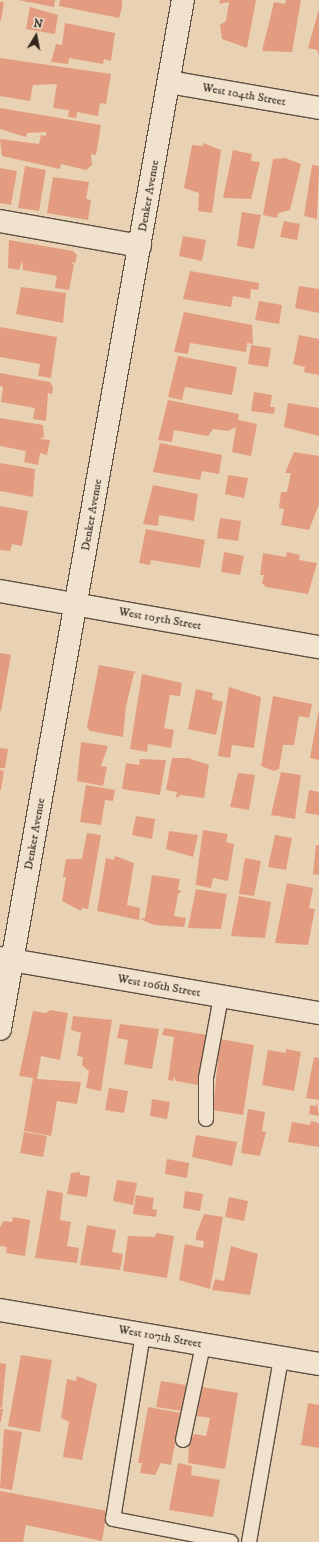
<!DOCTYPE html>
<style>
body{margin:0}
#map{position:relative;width:319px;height:1542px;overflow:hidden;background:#e9d2b4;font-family:"IM FELL DW Pica",serif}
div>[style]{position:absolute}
.building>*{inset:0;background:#e39c7f}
.roads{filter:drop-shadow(1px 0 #5f5043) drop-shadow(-1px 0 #5f5043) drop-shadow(0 1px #5f5043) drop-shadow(0 -1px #5f5043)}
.lane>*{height:14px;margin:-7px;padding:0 7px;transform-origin:7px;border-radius:7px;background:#f1e2ce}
.street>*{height:22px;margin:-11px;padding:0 11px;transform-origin:11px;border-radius:11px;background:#f1e2ce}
span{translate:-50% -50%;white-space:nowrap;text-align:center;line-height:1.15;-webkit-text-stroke:4px #f1e2ce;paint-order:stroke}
.street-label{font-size:12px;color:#31251d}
.north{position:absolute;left:16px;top:16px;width:40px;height:40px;-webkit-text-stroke:3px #f1e2ce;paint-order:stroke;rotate:10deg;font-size:11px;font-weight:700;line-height:16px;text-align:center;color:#31251d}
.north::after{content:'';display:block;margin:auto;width:14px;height:18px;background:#31251d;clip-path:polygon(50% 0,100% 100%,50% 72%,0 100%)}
</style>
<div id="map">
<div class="building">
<div style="clip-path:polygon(18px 0,55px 0,54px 7px)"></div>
<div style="clip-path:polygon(60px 0,122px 0,122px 7px,119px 18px,59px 6px)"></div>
<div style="clip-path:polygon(220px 0,256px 0,247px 48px,222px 39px,220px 25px,226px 21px,229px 2px,219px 4px)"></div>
<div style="clip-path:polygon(286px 0,301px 0,292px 52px,262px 51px,274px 2px,285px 4px)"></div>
<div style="clip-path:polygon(0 2px,4px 2px,1px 21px,0 21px)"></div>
<div style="clip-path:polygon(30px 7px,58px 15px,55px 34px,26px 29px)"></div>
<div style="clip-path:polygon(319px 9px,319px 56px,317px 50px,308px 48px)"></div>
<div style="clip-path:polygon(65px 23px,115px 33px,111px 61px,104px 59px,103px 64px,69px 58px,68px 64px,51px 62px,56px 44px,62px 45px)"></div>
<div style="clip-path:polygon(0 58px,111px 74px,106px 104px,100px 103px,98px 116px,77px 112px,76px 118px,68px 117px,69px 110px,53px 108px,57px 84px,33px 85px,30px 101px,0 96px)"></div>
<div style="clip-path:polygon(0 108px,101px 125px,96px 155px,91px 154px,92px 165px,86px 170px,61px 164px,60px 169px,2px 156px,0 139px,39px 144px,41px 135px,46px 136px,46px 132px,27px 133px,26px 137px,0 129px)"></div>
<div style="clip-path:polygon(203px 143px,221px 150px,212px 213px,198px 211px,199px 193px,184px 188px,192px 145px,203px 146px)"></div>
<div style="clip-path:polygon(233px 150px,252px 154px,251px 161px,260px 162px,251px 199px,223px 198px)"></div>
<div style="clip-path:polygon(285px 158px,301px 164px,290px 210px,278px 213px,277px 218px,263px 215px,273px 159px)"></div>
<div style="clip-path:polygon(312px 165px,319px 166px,317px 219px,304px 216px)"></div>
<div style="clip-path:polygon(25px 166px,46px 170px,39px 211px,18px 208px)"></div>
<div style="clip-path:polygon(0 168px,17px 171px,11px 205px,0 203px)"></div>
<div style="clip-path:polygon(53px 177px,89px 182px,86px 199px,91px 200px,88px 220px,47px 213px)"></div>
<div style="clip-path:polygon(242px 212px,261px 215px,254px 249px,237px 246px)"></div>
<div style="clip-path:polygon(284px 221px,300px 224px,297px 240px,280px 237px)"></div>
<div style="clip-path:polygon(183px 236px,206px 240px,202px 261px,179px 256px)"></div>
<div style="clip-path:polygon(9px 240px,73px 251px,77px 255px,75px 263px,71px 262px,74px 265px,69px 290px,55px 288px,57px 276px,23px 270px,22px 261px,19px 270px,8px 268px)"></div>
<div style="clip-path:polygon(190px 271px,259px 283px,258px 290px,251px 289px,250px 299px,233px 296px,231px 307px,183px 299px)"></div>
<div style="clip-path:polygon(299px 286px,319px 289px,319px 313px,295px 308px)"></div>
<div style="clip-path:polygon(21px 287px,66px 293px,63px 323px,16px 314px)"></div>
<div style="clip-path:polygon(259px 301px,282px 305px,279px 324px,255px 320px)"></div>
<div style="clip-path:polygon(184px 312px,252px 325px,253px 344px,247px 343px,246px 352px,190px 343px,188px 354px,174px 352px)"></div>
<div style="clip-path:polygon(0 327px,57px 337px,51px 378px,38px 376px,40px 364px,0 357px)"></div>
<div style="clip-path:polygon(299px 335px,319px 339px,319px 375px,304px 372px,305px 367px,293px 364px)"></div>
<div style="clip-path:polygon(251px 345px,271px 348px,268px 367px,248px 364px)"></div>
<div style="clip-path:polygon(178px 356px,237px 367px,232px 395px,185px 387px,182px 400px,168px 397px)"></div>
<div style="clip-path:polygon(0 373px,50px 382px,53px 387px,52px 394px,48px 393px,46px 421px,33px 419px,35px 408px,1px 402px,3px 387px,0 386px)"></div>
<div style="clip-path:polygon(254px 392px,272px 395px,270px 407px,275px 407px,274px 414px,251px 411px)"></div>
<div style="clip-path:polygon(168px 400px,239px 414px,238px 420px,257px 424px,251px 456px,232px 452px,236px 427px,228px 431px,213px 429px,208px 436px,174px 430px,172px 442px,158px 440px)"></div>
<div style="clip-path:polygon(288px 403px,319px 408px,319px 436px,284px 427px)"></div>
<div style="clip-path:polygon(0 418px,43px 425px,44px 437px,40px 439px,50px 440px,47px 455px,40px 453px,38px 465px,24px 462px,26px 451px,0 446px)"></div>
<div style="clip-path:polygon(160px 443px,222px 455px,219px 474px,202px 471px,200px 480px,153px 472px)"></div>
<div style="clip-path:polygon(294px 452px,319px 456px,319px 504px,309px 530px,281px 525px,284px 509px,279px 508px,281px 492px,287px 492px,291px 473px,285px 473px)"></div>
<div style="clip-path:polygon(0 463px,35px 469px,33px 497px,0 491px)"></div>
<div style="clip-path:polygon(228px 475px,248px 478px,244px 498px,225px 494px)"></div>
<div style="clip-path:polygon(153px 485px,198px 494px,194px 521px,159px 515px,158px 526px,143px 524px)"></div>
<div style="clip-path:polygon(0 506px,28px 511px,22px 546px,12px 544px,10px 551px,0 550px)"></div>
<div style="clip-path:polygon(220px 518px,241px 521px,238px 541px,217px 538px)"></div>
<div style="clip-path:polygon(146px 529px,205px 540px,200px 568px,151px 560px,150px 565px,139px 563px)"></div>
<div style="clip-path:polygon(224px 552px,244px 556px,240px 575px,221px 572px)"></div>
<div style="clip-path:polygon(287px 552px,300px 555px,299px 560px,317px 563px,308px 594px,266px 587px,262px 583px,264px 575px,260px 575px,263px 553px,286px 557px)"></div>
<div style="clip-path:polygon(0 653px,11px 655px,1px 711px,0 711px)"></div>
<div style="clip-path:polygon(99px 665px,137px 672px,134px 673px,126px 707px,123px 737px,90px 731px,87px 727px)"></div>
<div style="clip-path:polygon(142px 674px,182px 683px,180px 696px,170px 695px,164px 728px,174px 730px,171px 748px,148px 744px,147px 752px,130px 749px)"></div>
<div style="clip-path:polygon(229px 687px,261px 697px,254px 748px,232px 745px,230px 758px,218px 756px)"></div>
<div style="clip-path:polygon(196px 689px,213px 693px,212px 699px,223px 702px,216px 735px,188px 729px)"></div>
<div style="clip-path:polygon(273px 696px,312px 704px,309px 718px,299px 716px,294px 745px,283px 745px,279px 769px,274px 771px,261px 766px)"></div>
<div style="clip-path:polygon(319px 709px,319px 760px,310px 758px)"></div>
<div style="clip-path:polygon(81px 742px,108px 746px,101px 766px,107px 767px,103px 786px,77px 781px)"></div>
<div style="clip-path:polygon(0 748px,8px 749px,5px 768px,0 768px)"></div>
<div style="clip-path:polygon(172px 758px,188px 758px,209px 765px,204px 798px,181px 795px,176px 798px,177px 792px,166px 790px)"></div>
<div style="clip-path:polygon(140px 759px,166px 760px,160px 795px,122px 789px,126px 763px,139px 765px)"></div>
<div style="clip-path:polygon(0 770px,4px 771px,1px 790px,0 790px)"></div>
<div style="clip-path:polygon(281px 772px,301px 775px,295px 819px,271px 815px)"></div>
<div style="clip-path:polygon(238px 773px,255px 775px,249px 810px,230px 807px)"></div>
<div style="clip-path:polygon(86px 785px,115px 790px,113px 801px,105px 800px,101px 825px,80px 822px)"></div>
<div style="clip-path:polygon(309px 790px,319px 792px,319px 815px,305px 813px)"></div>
<div style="clip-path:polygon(136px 816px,155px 819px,152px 839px,132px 835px)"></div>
<div style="clip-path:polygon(203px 830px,228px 834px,226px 842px,234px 844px,228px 881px,213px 878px,211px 888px,196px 885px,195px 889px)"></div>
<div style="clip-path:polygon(169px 831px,198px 835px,193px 857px,166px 849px)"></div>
<div style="clip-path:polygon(87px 833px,101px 835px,88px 909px,82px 908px,81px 911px,62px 901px,66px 877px,63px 877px,66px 859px,82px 859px)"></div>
<div style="clip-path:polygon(275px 835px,292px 838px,286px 870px,268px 867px)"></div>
<div style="clip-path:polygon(316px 845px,319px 845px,319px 875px,313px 874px)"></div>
<div style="clip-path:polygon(115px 856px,134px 863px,127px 905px,140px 908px,139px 920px,97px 911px,106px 858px,114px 860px)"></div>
<div style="clip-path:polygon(245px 858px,261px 861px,254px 896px,239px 894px)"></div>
<div style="clip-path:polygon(152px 875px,180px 879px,178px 890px,182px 891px,178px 894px,174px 916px,186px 918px,184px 927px,154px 925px,140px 919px,145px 918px)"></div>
<div style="clip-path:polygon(287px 883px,313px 888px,309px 908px,315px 909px,308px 945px,275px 943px)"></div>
<div style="clip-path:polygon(196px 889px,227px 894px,221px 929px,188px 928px)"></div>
<div style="clip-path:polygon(239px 896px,271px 902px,265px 938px,231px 936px)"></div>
<div style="clip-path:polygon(50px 1010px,68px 1013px,60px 1060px,41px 1056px,37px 1079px,81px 1082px,77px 1104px,57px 1101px,51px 1136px,24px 1131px,33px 1078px,19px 1076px,33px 1011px,46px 1013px)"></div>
<div style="clip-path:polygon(73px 1016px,112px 1020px,101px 1091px,86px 1088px,89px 1071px,82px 1065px,83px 1057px,77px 1056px,81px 1033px,71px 1030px)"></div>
<div style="clip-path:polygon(120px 1024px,159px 1029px,152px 1069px,124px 1064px,128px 1040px,117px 1038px)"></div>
<div style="clip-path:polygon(164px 1028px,207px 1035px,198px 1085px,176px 1081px,174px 1077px,173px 1081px,168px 1080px,174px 1037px,162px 1035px)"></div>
<div style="clip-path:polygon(220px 1039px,254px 1045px,243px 1115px,213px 1110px)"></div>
<div style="clip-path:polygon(286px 1049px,301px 1052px,294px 1091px,262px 1085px,268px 1050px,286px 1053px)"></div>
<div style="clip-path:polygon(314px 1057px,319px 1058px,319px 1100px,306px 1098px)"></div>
<div style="clip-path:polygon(109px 1088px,128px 1091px,124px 1113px,105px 1110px)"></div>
<div style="clip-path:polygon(152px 1099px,170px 1102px,167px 1119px,150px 1116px)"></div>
<div style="clip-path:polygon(317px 1102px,319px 1116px,309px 1114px,310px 1105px,316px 1106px)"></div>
<div style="clip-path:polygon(248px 1109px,265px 1112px,262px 1131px,266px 1132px,260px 1156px,241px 1153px)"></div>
<div style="clip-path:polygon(311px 1121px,319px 1123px,319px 1147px,288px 1142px,292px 1122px,310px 1125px)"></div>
<div style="clip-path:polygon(24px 1132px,47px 1136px,43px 1157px,20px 1153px)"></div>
<div style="clip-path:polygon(196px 1135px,237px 1142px,232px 1166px,192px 1157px)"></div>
<div style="clip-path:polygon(167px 1159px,189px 1163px,187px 1178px,165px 1174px)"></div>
<div style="clip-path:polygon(80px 1172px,80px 1175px,90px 1176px,87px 1197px,67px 1194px,71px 1173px)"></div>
<div style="clip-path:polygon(117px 1180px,137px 1183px,133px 1205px,113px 1201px)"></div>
<div style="clip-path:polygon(47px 1190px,63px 1193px,60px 1220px,71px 1222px,67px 1246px,79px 1248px,77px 1263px,35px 1258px)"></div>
<div style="clip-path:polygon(185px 1191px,203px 1194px,200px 1211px,183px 1208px)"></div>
<div style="clip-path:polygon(136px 1195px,154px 1198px,152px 1209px,157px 1210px,156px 1217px,133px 1214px)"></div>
<div style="clip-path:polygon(229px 1197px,248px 1201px,244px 1221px,225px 1217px)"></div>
<div style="clip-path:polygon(204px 1214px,223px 1217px,210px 1289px,179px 1280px,185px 1244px,203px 1248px,204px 1241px,196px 1240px,196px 1235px)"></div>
<div style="clip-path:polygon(13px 1217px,30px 1220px,25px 1256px,6px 1253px,7px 1247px,0 1246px,0 1227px,4px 1221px,12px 1222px)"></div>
<div style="clip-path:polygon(87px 1225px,116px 1230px,112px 1252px,123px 1254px,120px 1270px,80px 1265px)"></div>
<div style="clip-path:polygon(156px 1233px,174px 1236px,167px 1278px,123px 1271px,128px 1236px,155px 1237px)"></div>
<div style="clip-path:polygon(231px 1246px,258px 1254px,250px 1295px,212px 1290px,215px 1279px,224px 1281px)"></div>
<div style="clip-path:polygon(21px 1355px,52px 1360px,40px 1432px,8px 1426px)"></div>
<div style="clip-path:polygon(0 1363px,6px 1364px,2px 1408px,0 1407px)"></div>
<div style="clip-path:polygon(77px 1376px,97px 1384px,82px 1460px,63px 1457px,69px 1422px,61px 1418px,67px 1379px,76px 1381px)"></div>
<div style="clip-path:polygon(161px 1381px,186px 1385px,182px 1411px,156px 1407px)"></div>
<div style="clip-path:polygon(202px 1387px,238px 1393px,225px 1469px,188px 1463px,189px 1442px,194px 1434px,206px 1436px,210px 1418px,197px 1416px)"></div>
<div style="clip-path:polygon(308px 1403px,319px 1405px,319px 1448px,301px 1445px)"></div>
<div style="clip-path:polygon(148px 1407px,181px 1413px,171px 1465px,161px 1463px,155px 1475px,140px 1473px,142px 1463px,138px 1463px)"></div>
<div style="clip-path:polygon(0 1409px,3px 1409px,1px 1422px,0 1422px)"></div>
<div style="clip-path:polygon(4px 1429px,22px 1432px,12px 1490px,0 1488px)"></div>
<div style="clip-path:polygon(178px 1463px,192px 1466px,191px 1475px,220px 1480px,213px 1517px,169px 1510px)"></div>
<div style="clip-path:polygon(0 1491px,107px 1511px,102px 1541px,26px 1525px,23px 1542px,0 1542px)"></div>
</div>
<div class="roads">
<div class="lane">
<div style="left:206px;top:1119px;width:41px;rotate:-90deg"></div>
<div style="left:206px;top:1078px;width:82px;rotate:-79.5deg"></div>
<div style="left:143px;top:1334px;width:187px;rotate:99.2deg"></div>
<div style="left:113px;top:1519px;width:120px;rotate:11deg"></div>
<div style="left:183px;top:1440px;width:97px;rotate:-78.1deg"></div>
<div style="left:249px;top:1542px;width:187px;rotate:-80.1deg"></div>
</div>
<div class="street">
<div style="left:169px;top:82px;width:152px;rotate:9.8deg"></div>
<div style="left:0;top:221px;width:142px;rotate:10.1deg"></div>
<div style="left:0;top:591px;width:324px;rotate:10deg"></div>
<div style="left:0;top:958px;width:324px;rotate:9.8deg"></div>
<div style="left:0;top:1029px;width:1045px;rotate:-79.92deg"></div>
<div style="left:0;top:1310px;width:324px;rotate:9.6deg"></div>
</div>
</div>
<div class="street-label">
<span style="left:244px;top:95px;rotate:10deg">West 104th Street</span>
<span style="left:149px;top:196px;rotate:-80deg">Denker Avenue</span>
<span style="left:92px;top:515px;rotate:-80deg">Denker Avenue</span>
<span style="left:160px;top:619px;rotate:10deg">West 105th Street</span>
<span style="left:35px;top:834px;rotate:-80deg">Denker Avenue</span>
<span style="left:159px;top:986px;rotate:10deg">West 106th Street</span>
<span style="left:160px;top:1337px;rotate:10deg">West 107th Street</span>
</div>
<div class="north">N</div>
</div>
